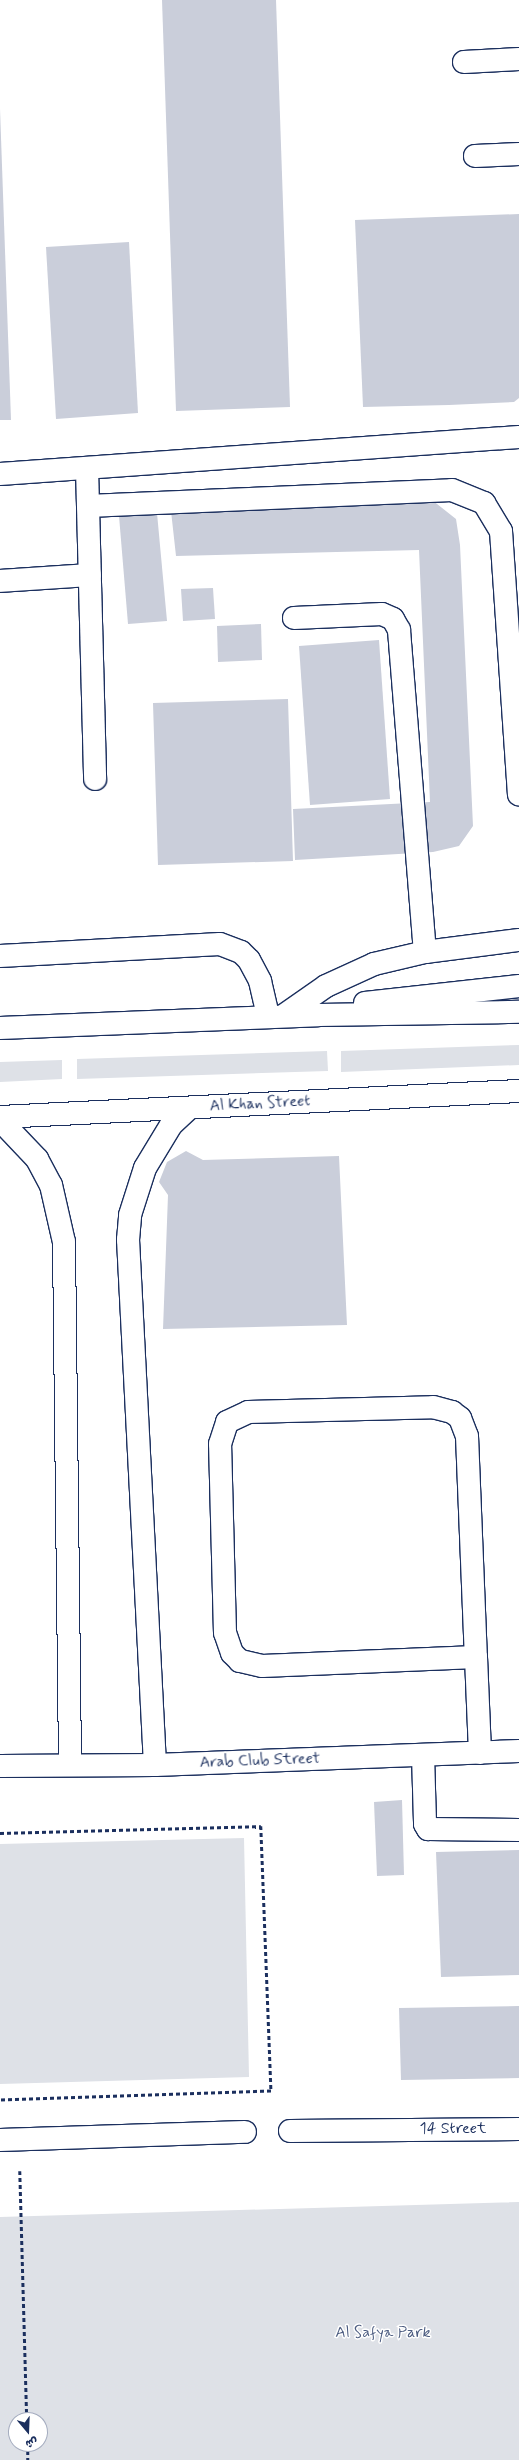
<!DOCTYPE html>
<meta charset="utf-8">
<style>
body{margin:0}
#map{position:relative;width:519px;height:2460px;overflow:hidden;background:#fff;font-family:Mynerve,"Playpen Sans Arabic",sans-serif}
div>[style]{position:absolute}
.green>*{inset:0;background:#dee1e7}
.building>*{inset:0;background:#caceda}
.path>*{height:2.5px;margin-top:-1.25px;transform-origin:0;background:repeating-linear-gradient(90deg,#1b2f5e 0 4px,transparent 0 7px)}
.roads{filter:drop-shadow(1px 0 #1b2f5e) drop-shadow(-1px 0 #1b2f5e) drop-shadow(0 1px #1b2f5e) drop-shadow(0 -1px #1b2f5e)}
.minor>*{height:22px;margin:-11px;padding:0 11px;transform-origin:11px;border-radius:11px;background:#fff}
.major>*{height:22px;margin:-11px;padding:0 11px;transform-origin:11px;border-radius:11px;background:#fff}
span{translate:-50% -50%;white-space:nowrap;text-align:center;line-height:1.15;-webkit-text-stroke:3px #fff;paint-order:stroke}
.street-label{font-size:16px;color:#1b2f5e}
.park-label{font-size:16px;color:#4c5c80}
.north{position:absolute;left:8px;top:2412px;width:40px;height:40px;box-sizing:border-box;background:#fff;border:1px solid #a4acbf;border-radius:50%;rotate:161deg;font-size:11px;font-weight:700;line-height:16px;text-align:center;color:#1b2f5e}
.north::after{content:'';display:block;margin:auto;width:14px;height:18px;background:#1b2f5e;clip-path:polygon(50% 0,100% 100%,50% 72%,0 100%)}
</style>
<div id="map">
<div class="green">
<div style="clip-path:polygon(519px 1045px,519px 1065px,341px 1072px,341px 1051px)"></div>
<div style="clip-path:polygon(327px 1051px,328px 1071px,77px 1079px,77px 1059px)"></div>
<div style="clip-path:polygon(62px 1060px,62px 1079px,0 1082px,0 1062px)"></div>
<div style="clip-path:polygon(244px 1838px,249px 2077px,0 2084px,0 1844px)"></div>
<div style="clip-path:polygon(evenodd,519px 2202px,519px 2460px,0 2460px,0 2217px,519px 2202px,16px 2420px,40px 2420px,40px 2444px,16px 2444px,16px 2420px)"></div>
</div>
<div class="building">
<div style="clip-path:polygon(162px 0,276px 0,290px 407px,176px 411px)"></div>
<div style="clip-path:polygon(0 109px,11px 420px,0 420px)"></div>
<div style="clip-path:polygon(519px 214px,519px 398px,514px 402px,449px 405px,363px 407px,355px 220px)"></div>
<div style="clip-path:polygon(129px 242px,138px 413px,56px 419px,46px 247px)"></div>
<div style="clip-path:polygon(432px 500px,456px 519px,460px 545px,473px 826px,459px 846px,433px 852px,295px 860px,293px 809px,430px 802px,419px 550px,176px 556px,171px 511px)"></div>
<div style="clip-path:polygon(157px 513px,167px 621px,128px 624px,119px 516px)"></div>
<div style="clip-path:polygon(213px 588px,215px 619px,183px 621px,181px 589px)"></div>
<div style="clip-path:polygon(261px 624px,262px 660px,218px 662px,217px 626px)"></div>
<div style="clip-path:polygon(379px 640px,390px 799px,310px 805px,299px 646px)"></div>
<div style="clip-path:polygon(288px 699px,293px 861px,158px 865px,153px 703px)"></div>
<div style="clip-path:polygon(186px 1151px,203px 1160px,339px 1156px,347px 1325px,163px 1329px,168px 1195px,159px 1182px,167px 1162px)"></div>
<div style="clip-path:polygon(402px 1800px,404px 1875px,377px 1876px,374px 1802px)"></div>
<div style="clip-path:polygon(519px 1850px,519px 1975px,441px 1977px,436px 1852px)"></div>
<div style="clip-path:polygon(519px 2006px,519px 2078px,401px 2080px,399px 2008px)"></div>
</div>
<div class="path">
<div style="left:0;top:1833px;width:261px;rotate:-1.5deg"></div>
<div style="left:261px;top:1826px;width:265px;rotate:87.8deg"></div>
<div style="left:271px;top:2091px;width:271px;rotate:178.1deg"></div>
<div style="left:20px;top:2171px;width:249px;rotate:88.4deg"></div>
<div style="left:28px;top:2444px;width:16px;rotate:90deg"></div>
</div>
<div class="roads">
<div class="minor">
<div style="left:464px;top:62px;width:55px;rotate:-3.1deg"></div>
<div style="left:475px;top:156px;width:44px;rotate:-2.6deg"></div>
<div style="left:87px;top:468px;width:311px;rotate:88.5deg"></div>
<div style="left:0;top:474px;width:520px;rotate:-4.08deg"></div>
<div style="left:88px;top:506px;width:364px;rotate:-2.5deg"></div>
<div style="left:452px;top:490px;width:35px;rotate:22deg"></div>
<div style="left:484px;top:503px;width:33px;rotate:59deg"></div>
<div style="left:501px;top:531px;width:264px;rotate:86.1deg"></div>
<div style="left:0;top:581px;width:90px;rotate:-3.8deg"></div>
<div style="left:294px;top:618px;width:88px;rotate:-2.6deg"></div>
<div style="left:382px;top:614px;width:12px;rotate:24deg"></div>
<div style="left:393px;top:619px;width:13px;rotate:61deg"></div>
<div style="left:399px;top:630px;width:323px;rotate:85.4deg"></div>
<div style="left:0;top:956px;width:220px;rotate:-3.1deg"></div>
<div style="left:220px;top:944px;width:22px;rotate:21deg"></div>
<div style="left:241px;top:952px;width:11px;rotate:45deg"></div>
<div style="left:249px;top:960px;width:24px;rotate:62deg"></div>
<div style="left:260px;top:981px;width:36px;rotate:77deg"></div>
<div style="left:283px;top:1016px;width:52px;rotate:-34.9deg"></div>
<div style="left:326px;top:986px;width:53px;rotate:-24.6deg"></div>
<div style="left:374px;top:964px;width:52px;rotate:-13.2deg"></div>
<div style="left:425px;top:952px;width:95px;rotate:-7.3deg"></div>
<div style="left:0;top:1120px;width:54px;rotate:46.5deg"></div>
<div style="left:37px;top:1159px;width:30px;rotate:62deg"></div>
<div style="left:51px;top:1185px;width:58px;rotate:77.2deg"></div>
<div style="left:64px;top:1242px;width:523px;rotate:89.34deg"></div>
<div style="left:476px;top:1657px;width:214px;rotate:177.6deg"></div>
<div style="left:262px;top:1666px;width:23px;rotate:-167deg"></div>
<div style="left:240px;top:1661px;width:11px;rotate:-135deg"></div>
<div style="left:232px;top:1653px;width:21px;rotate:-109deg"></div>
<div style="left:225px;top:1633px;width:189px;rotate:-91.5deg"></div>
<div style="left:220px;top:1444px;width:23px;rotate:-72deg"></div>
<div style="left:227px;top:1422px;width:23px;rotate:-25deg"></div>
<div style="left:248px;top:1412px;width:185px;rotate:-1.5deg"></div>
<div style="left:433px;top:1407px;width:20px;rotate:15deg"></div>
<div style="left:452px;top:1412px;width:10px;rotate:37deg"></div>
<div style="left:460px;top:1418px;width:19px;rotate:69deg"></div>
<div style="left:467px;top:1436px;width:221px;rotate:87.7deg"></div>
<div style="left:476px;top:1657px;width:96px;rotate:87.6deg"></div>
<div style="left:423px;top:1755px;width:69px;rotate:88.3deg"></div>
<div style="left:425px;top:1824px;width:6px;rotate:59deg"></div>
<div style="left:428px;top:1829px;width:91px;rotate:0.6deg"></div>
<div style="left:155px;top:1765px;width:526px;rotate:-92.94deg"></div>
<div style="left:128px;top:1240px;width:25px;rotate:-85deg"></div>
<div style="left:130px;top:1215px;width:49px;rotate:-72.3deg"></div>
<div style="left:145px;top:1168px;width:50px;rotate:-58.8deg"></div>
<div style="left:171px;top:1125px;width:25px;rotate:-43deg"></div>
<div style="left:0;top:1766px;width:155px;rotate:-0.4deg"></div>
<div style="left:155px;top:1765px;width:364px;rotate:-2.2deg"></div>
<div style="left:290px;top:2131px;width:229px;rotate:-0.5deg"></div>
<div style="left:0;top:2140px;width:245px;rotate:-1.9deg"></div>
</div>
<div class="major">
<div style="left:365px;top:1003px;width:155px;rotate:-6.3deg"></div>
<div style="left:0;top:1028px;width:318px;rotate:-2.3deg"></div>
<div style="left:318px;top:1015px;width:201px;rotate:-0.9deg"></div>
<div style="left:0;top:1117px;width:520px;rotate:-2.87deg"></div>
</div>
</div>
<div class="street-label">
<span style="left:260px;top:1104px;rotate:-3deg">Al Khan Street</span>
<span style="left:260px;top:1761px;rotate:-2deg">Arab Club Street</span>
<span style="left:453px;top:2129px">14 Street</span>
</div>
<div class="park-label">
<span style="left:383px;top:2333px">Al Safya Park</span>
</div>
<div class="north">ش</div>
</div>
